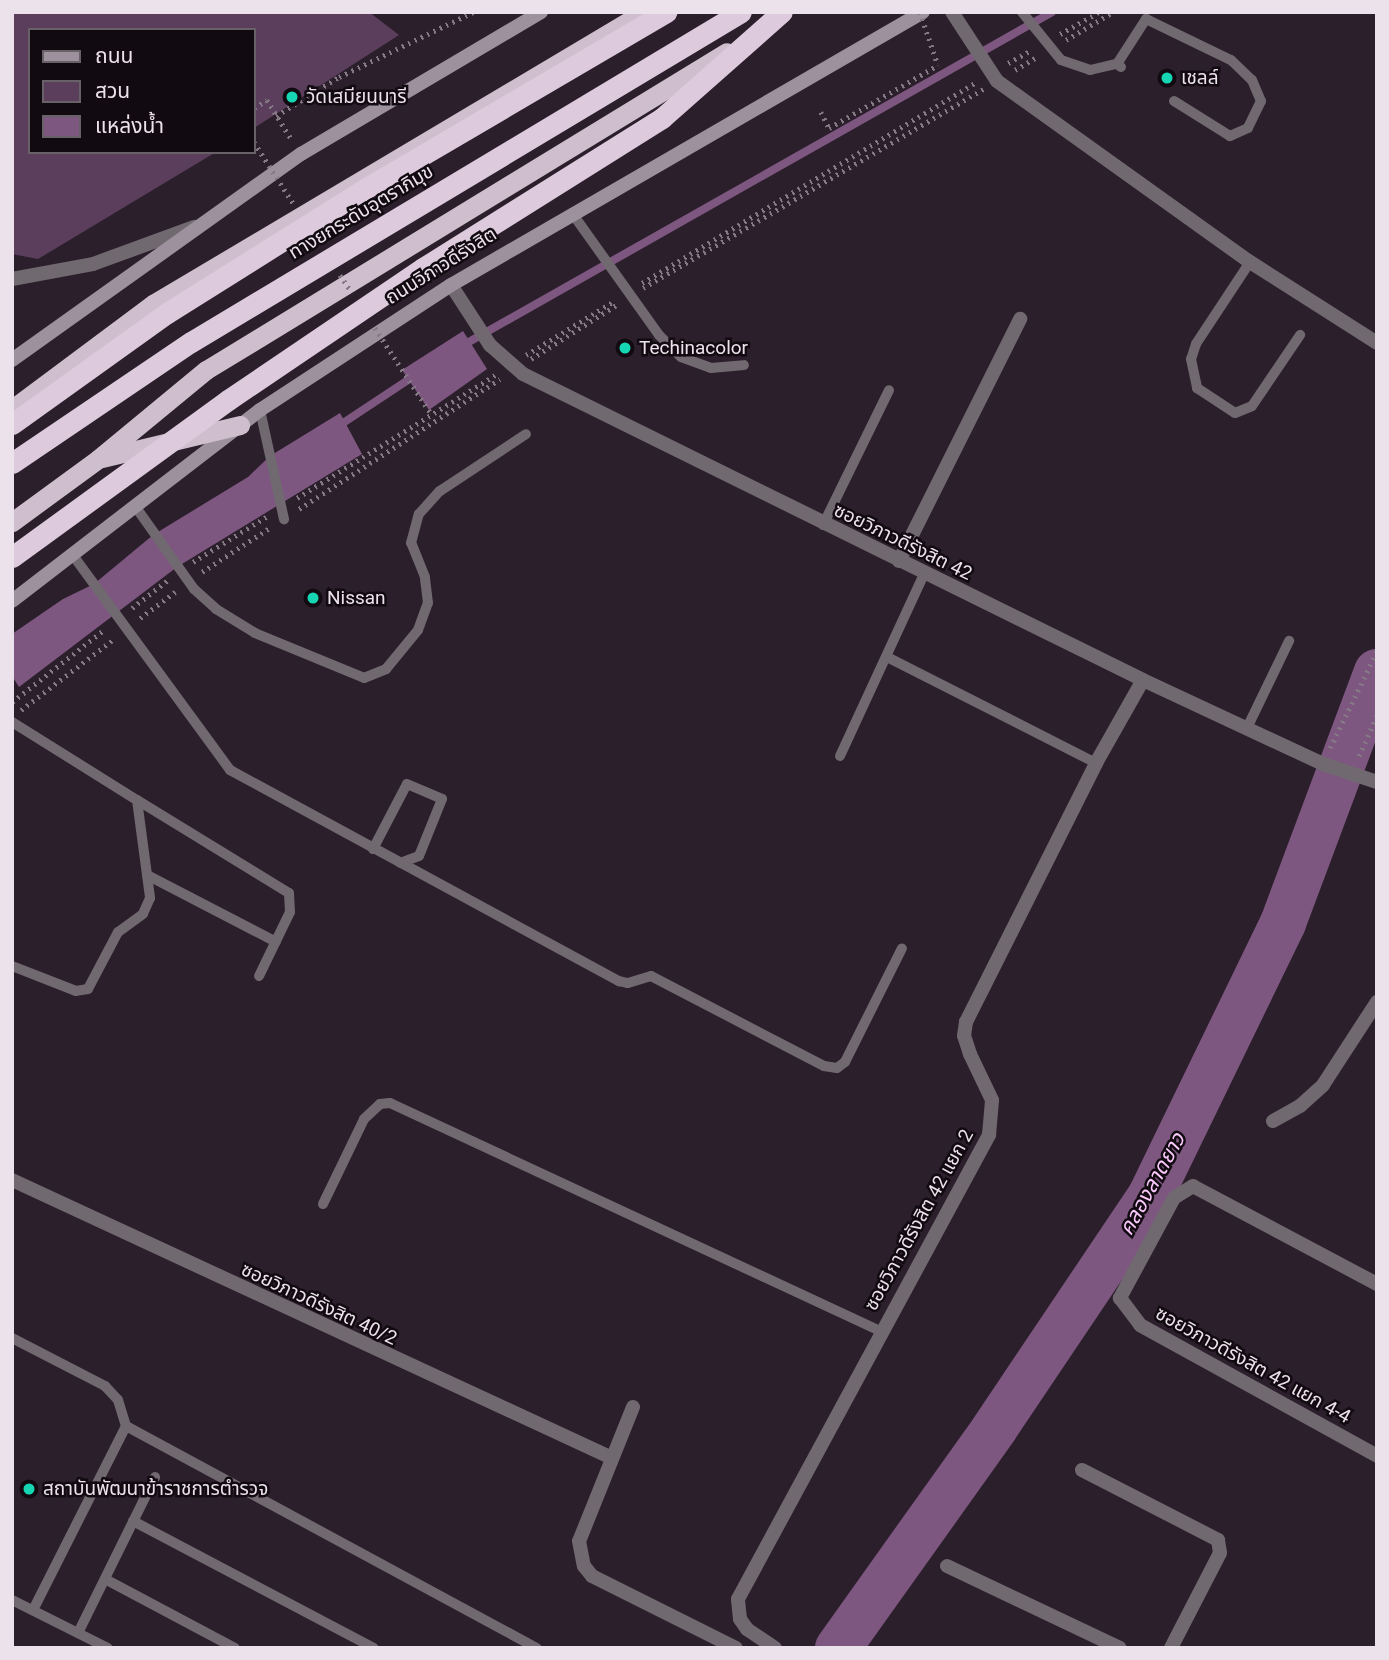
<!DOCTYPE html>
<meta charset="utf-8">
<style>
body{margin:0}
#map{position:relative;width:1389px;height:1660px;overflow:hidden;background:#2c1f2c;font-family:Roboto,"Noto Sans Thai",sans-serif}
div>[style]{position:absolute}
.green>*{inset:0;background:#5b3e5c}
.water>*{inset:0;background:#7e5780}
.stream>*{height:8px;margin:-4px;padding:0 4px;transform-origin:4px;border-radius:4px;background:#7e5780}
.river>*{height:46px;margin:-23px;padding:0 23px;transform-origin:23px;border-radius:23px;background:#7e5780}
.path>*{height:4.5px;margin-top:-2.25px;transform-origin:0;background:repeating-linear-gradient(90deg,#857985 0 2px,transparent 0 7px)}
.service>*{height:10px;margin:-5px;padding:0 5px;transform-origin:5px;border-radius:5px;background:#706970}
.minor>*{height:14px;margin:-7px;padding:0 7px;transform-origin:7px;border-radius:7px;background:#706970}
.tertiary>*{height:14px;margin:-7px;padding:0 7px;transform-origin:7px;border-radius:7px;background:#706970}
.secondary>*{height:14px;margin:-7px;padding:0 7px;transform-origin:7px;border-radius:7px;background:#9c919c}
.trunk>*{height:19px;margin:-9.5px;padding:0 9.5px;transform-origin:9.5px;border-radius:9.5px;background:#cebece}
.path-bridge>*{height:4.5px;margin-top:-2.25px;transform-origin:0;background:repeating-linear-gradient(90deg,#857985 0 2px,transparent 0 7px)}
.motorway-bridge>*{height:21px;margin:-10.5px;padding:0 10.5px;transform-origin:10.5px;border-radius:10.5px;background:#ddcbdd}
.dots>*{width:19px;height:19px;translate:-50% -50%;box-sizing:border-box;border:4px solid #110b11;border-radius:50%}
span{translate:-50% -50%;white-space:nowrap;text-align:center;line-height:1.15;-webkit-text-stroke:5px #110b11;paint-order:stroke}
.poi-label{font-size:19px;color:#ebe2eb}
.left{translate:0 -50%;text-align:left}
.street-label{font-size:19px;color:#ebe2eb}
.water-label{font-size:21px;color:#fccafd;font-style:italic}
.frame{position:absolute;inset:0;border:14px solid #ebe2eb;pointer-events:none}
.legend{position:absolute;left:28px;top:28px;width:228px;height:126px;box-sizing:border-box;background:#110b11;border:2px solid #686168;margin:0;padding:9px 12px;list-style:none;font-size:21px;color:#ebe2eb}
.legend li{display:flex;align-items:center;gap:14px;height:35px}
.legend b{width:35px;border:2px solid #686168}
</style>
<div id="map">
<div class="green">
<div style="clip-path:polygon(12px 12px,369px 12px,399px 35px,254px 128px,254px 30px,30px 30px,30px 152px,216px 152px,38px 259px,12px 254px)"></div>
</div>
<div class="water">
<div style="clip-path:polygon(463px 331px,487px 369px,429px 410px,402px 370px)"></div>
<div style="clip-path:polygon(340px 413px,362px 454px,177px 567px,19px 687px,12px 676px,12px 634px,63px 599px,94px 584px,153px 535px,248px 477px,270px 456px)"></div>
</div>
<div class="stream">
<div style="left:460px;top:347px;width:680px;rotate:-29.5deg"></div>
<div style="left:337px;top:427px;width:96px;rotate:-33.5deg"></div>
</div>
<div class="river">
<div style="left:838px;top:1648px;width:269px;rotate:-54.5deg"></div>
<div style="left:994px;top:1429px;width:280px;rotate:-56.1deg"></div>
<div style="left:1150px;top:1197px;width:305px;rotate:-64.1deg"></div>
<div style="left:1283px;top:923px;width:268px;rotate:-69.5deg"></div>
</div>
<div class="path">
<div style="left:1060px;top:34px;width:45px;rotate:-29.4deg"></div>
<div style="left:1066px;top:40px;width:55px;rotate:-30.8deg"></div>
<div style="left:1008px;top:63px;width:26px;rotate:-29deg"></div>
<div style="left:1015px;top:70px;width:26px;rotate:-31deg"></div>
<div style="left:254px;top:108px;width:15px;rotate:-32deg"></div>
<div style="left:267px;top:100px;width:47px;rotate:58deg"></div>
<div style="left:821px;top:112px;width:18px;rotate:63deg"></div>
<div style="left:829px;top:128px;width:126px;rotate:-30deg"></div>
<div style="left:276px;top:116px;width:74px;rotate:-31.8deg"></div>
<div style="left:339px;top:77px;width:149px;rotate:-25.9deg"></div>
<div style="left:642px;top:283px;width:390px;rotate:-31deg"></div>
<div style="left:643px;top:288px;width:394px;rotate:-30.3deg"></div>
<div style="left:526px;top:355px;width:103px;rotate:-31.5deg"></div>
<div style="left:531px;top:359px;width:103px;rotate:-32.3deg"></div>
<div style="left:297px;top:498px;width:233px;rotate:-31.8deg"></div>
<div style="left:299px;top:509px;width:239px;rotate:-32.9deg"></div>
<div style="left:193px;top:562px;width:86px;rotate:-31.7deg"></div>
<div style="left:202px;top:572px;width:82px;rotate:-33.1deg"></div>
<div style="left:132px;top:608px;width:47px;rotate:-38.1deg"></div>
<div style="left:140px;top:618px;width:44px;rotate:-36.6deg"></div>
<div style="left:12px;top:702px;width:118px;rotate:-38.1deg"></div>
<div style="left:21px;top:710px;width:117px;rotate:-37.4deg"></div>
<div style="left:1330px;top:748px;width:108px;rotate:-64.1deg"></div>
<div style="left:1359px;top:756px;width:45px;rotate:-66.3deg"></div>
</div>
<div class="service">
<div style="left:1022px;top:12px;width:62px;rotate:50.9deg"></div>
<div style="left:1061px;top:60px;width:31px;rotate:19deg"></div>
<div style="left:1090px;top:70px;width:28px;rotate:-13deg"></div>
<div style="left:1121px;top:67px;width:5px;rotate:-143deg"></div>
<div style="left:1117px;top:64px;width:54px;rotate:-57.2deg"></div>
<div style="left:1146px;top:19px;width:94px;rotate:25.8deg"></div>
<div style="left:1231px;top:60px;width:29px;rotate:44deg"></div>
<div style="left:1252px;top:80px;width:23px;rotate:67deg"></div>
<div style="left:1261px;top:101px;width:30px;rotate:116deg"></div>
<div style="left:1248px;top:128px;width:20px;rotate:156deg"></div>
<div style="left:1230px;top:136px;width:66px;rotate:-148deg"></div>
<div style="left:572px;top:213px;width:150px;rotate:54.5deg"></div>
<div style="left:659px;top:335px;width:31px;rotate:45deg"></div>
<div style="left:681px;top:357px;width:32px;rotate:20deg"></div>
<div style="left:711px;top:368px;width:33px;rotate:-5deg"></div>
<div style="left:1250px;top:262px;width:98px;rotate:123.4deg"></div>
<div style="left:1196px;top:344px;width:16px;rotate:108deg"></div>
<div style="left:1191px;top:359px;width:30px;rotate:78deg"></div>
<div style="left:1197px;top:388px;width:45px;rotate:33.3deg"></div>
<div style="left:1235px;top:413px;width:18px;rotate:-22deg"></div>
<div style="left:1252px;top:406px;width:86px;rotate:-55.9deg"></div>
<div style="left:260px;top:410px;width:112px;rotate:77.6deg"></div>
<div style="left:135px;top:506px;width:102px;rotate:54.6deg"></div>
<div style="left:194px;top:589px;width:30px;rotate:42deg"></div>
<div style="left:216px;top:609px;width:46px;rotate:31.6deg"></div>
<div style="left:255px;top:633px;width:118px;rotate:22.4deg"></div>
<div style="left:364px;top:678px;width:24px;rotate:-22deg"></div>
<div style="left:386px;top:669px;width:50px;rotate:-50.6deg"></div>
<div style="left:418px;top:630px;width:29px;rotate:-70deg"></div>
<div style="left:428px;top:603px;width:26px;rotate:-97deg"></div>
<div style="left:425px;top:577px;width:37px;rotate:-112deg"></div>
<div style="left:411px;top:543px;width:30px;rotate:-75deg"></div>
<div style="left:419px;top:514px;width:31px;rotate:-48deg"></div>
<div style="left:440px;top:491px;width:103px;rotate:-33.5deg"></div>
<div style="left:823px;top:525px;width:150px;rotate:-63.9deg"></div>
<div style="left:72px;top:554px;width:268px;rotate:53.8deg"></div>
<div style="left:230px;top:770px;width:443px;rotate:28.5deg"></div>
<div style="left:619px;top:981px;width:9px;rotate:13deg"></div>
<div style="left:628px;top:983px;width:24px;rotate:-17deg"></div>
<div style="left:651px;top:976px;width:195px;rotate:27.5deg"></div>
<div style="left:824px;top:1066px;width:13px;rotate:9deg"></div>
<div style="left:837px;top:1068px;width:10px;rotate:-37deg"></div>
<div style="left:845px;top:1062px;width:127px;rotate:-63.4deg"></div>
<div style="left:887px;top:657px;width:234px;rotate:26.9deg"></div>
<div style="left:12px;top:722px;width:147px;rotate:32deg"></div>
<div style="left:137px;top:800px;width:99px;rotate:82.4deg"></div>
<div style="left:150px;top:898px;width:17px;rotate:114deg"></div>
<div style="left:143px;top:914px;width:31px;rotate:144deg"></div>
<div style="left:118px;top:932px;width:64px;rotate:117.8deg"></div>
<div style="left:88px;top:989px;width:12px;rotate:171deg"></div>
<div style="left:76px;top:991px;width:69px;rotate:-158.7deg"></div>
<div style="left:1247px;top:728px;width:97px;rotate:-64.2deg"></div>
<div style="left:840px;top:756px;width:200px;rotate:-65.2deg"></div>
<div style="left:137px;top:800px;width:178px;rotate:31.5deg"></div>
<div style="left:289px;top:893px;width:19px;rotate:87deg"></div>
<div style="left:290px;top:912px;width:71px;rotate:115.8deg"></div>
<div style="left:373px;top:849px;width:73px;rotate:-62.4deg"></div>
<div style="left:407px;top:784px;width:38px;rotate:23deg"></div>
<div style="left:442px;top:799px;width:61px;rotate:112deg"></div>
<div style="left:419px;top:856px;width:20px;rotate:160deg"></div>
<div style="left:147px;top:875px;width:145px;rotate:27.4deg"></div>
<div style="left:323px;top:1204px;width:94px;rotate:-64.2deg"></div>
<div style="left:364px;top:1119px;width:22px;rotate:-43deg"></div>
<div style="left:380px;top:1104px;width:10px;rotate:-6deg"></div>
<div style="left:390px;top:1103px;width:540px;rotate:24.95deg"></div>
<div style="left:12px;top:1338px;width:105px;rotate:27.3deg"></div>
<div style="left:105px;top:1386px;width:19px;rotate:47deg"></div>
<div style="left:118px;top:1400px;width:27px;rotate:73deg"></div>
<div style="left:126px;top:1426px;width:206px;rotate:116.8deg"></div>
<div style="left:126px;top:1426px;width:467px;rotate:28.4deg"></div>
<div style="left:133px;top:1521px;width:272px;rotate:27.8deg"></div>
<div style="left:105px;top:1579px;width:147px;rotate:28deg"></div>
<div style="left:12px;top:1600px;width:107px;rotate:26.6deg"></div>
<div style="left:78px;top:1633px;width:174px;rotate:-63.7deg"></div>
</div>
<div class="minor">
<div style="left:952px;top:12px;width:82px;rotate:56.9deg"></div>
<div style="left:997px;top:81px;width:311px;rotate:35.6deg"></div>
<div style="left:1250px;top:262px;width:151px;rotate:32.5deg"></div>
<div style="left:451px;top:285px;width:72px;rotate:57deg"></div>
<div style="left:490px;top:345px;width:44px;rotate:41.3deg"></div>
<div style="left:523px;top:374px;width:691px;rotate:26.27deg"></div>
<div style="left:1143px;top:680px;width:199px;rotate:25deg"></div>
<div style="left:1323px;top:764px;width:57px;rotate:18.4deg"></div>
<div style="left:899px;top:561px;width:271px;rotate:-63.4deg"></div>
<div style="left:1273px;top:1121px;width:31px;rotate:-29deg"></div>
<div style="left:1300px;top:1106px;width:31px;rotate:-42deg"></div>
<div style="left:1323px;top:1085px;width:99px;rotate:-57deg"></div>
<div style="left:12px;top:1180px;width:661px;rotate:24.86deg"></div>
<div style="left:1377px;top:1284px;width:208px;rotate:-152deg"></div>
<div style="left:1193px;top:1186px;width:22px;rotate:148deg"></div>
<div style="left:1174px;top:1198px;width:114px;rotate:118.4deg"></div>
<div style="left:1120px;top:1298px;width:34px;rotate:53deg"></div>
<div style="left:1140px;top:1325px;width:271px;rotate:28.9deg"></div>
<div style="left:633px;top:1407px;width:144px;rotate:111.9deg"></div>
<div style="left:579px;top:1541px;width:25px;rotate:79deg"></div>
<div style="left:584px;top:1566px;width:13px;rotate:51deg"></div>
<div style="left:592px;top:1576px;width:161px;rotate:26.6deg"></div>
<div style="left:1082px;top:1470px;width:153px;rotate:27.2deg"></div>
<div style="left:1218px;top:1540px;width:13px;rotate:81deg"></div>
<div style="left:1220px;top:1553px;width:107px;rotate:117.3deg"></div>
<div style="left:947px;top:1566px;width:191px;rotate:25.4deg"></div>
<div style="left:775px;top:1648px;width:34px;rotate:-146deg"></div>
<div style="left:747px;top:1629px;width:12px;rotate:-125deg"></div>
<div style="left:740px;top:1619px;width:20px;rotate:-96deg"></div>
<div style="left:738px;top:1599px;width:528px;rotate:-61.59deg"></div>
<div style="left:989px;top:1135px;width:35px;rotate:-85deg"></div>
<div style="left:992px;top:1100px;width:51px;rotate:-115.6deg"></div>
<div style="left:970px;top:1054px;width:19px;rotate:-108deg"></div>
<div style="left:964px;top:1036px;width:14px;rotate:-82deg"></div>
<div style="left:966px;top:1022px;width:290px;rotate:-63.3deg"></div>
<div style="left:1096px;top:763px;width:95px;rotate:-60.5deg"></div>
</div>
<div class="tertiary">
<div style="left:12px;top:279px;width:82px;rotate:-10.5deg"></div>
<div style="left:93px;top:264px;width:108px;rotate:-20.1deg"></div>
</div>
<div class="secondary">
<div style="left:12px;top:360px;width:355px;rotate:-35.5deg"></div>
<div style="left:301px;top:154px;width:279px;rotate:-30.6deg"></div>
<div style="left:12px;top:601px;width:313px;rotate:-37.6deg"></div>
<div style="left:260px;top:410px;width:228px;rotate:-33.2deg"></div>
<div style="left:451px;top:285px;width:545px;rotate:-30.04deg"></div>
</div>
<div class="trunk">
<div style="left:12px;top:409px;width:176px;rotate:-36.7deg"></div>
<div style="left:153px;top:304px;width:571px;rotate:-30.74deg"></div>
<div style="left:102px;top:458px;width:142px;rotate:-13.4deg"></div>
<div style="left:12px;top:522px;width:107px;rotate:-36.2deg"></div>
<div style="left:98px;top:459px;width:140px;rotate:-39.5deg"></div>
<div style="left:206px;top:370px;width:610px;rotate:-31.4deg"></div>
</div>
<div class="path-bridge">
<div style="left:920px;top:12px;width:56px;rotate:71.2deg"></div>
<div style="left:254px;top:142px;width:76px;rotate:57.4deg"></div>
<div style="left:340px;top:275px;width:19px;rotate:55deg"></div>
<div style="left:375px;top:328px;width:104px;rotate:56.8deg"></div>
</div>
<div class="motorway-bridge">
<div style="left:12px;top:424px;width:191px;rotate:-35.6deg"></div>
<div style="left:167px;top:313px;width:237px;rotate:-32.1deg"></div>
<div style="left:368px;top:187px;width:346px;rotate:-30.4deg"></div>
<div style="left:12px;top:463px;width:216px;rotate:-34.1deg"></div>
<div style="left:191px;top:342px;width:641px;rotate:-30.96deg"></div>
<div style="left:12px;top:557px;width:267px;rotate:-36deg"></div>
<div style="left:228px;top:400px;width:235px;rotate:-34.1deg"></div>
<div style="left:423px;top:268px;width:282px;rotate:-32.1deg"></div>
<div style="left:662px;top:118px;width:160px;rotate:-41.5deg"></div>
</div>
<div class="dots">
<div style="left:1167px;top:78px;background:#16d5b3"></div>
<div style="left:292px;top:97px;background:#16d5b3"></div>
<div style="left:625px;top:348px;background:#16d5b3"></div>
<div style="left:313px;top:598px;background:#16d5b3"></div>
<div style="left:29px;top:1489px;background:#16d5b3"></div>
</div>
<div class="poi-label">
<span class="left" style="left:1181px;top:78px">เชลล์</span>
<span class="left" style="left:306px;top:97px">วัดเสมียนนารี</span>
<span class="left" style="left:639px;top:348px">Techinacolor</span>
<span class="left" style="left:327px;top:598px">Nissan</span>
<span class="left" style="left:43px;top:1489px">สถาบันพัฒนาข้าราชการตำรวจ</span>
</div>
<div class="street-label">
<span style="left:361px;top:212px;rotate:-31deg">ทางยกระดับอุตราภิมุข</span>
<span style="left:441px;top:266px;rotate:-32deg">ถนนวิภาวดีรังสิต</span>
<span style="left:903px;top:542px;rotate:26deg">ซอยวิภาวดีรังสิต 42</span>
<span style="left:919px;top:1220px;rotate:-61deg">ซอยวิภาวดีรังสิต 42 แยก 2</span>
<span style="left:319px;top:1304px;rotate:25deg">ซอยวิภาวดีรังสิต 40/2</span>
<span style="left:1253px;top:1365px;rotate:29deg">ซอยวิภาวดีรังสิต 42 แยก 4-4</span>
</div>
<div class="water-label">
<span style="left:1152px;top:1184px;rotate:-61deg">คลองลาดยาว</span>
</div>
<div class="frame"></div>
<ul class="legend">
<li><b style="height:9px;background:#9c919c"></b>ถนน</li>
<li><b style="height:19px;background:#5b3e5c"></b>สวน</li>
<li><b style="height:19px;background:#7e5780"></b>แหล่งน้ำ</li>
</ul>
</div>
